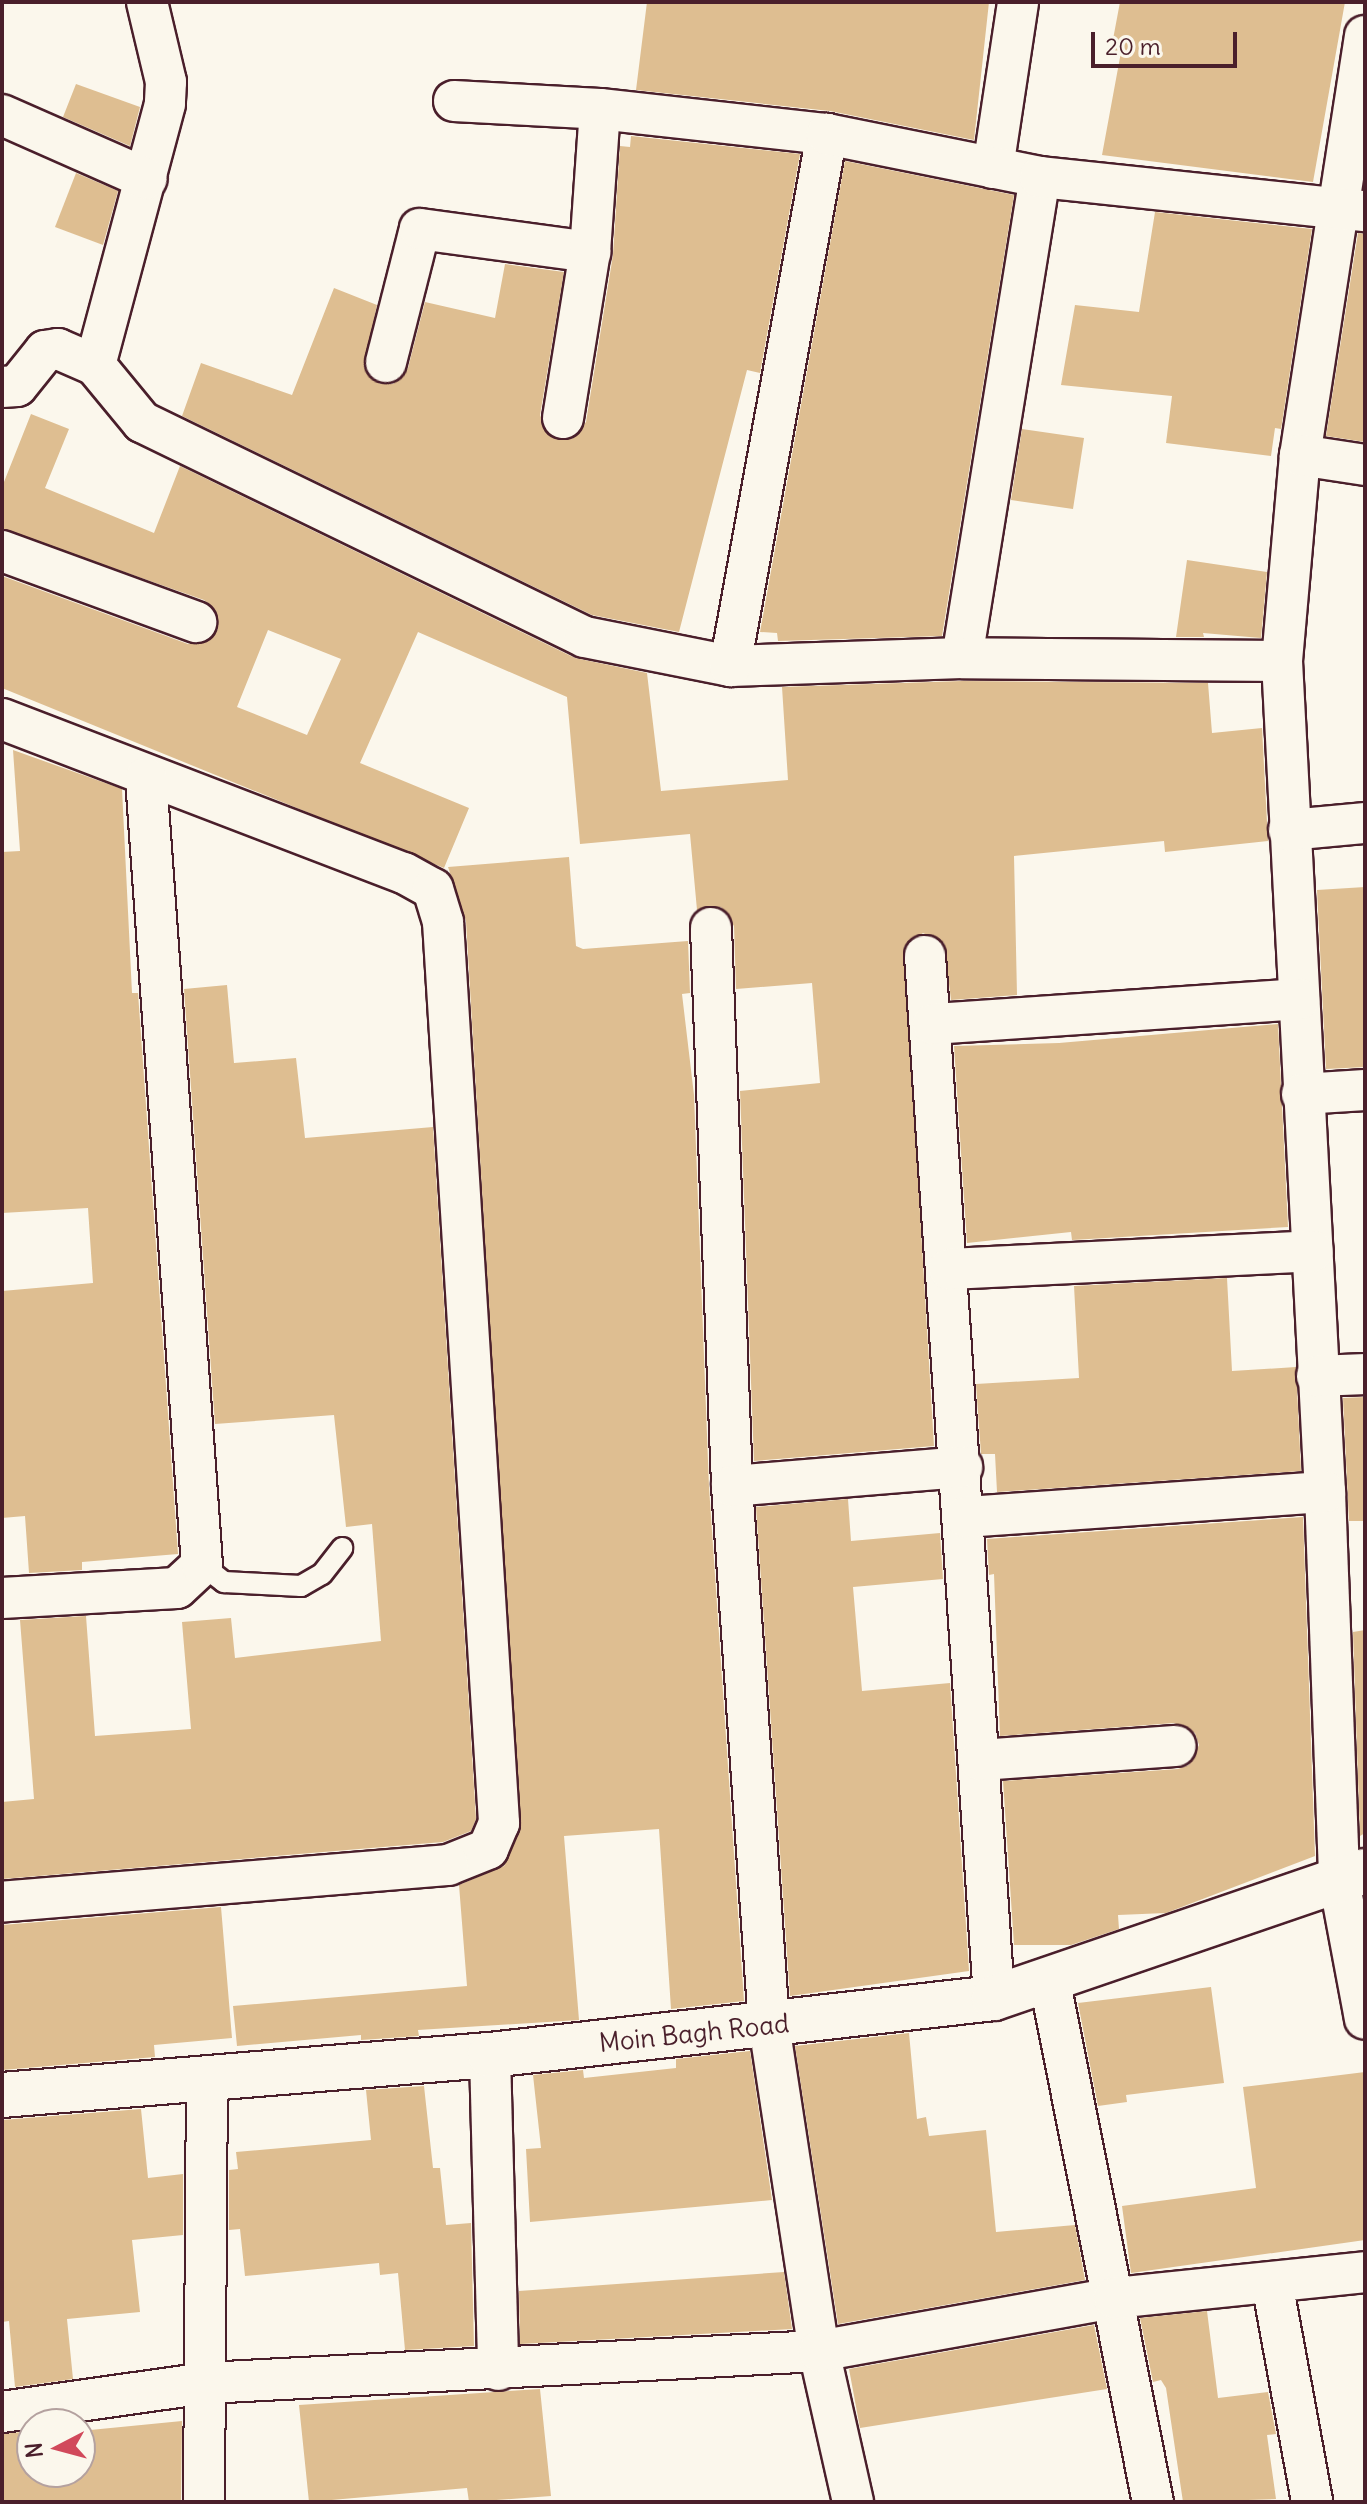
<!DOCTYPE html>
<style>
body{margin:0}
#map{position:relative;width:1367px;height:2504px;overflow:hidden;background:#fbf7ec;font-family:Delius,sans-serif}
div>[style]{position:absolute}
.building>*{inset:0;background:#debe91}
.roads{filter:drop-shadow(2px 0 #4a1f2b) drop-shadow(-2px 0 #4a1f2b) drop-shadow(0 2px #4a1f2b) drop-shadow(0 -2px #4a1f2b)}
.lane>*{height:20px;margin:-10px;padding:0 10px;transform-origin:10px;border-radius:10px;background:#fbf7ec}
.street>*{height:40px;margin:-20px;padding:0 20px;transform-origin:20px;border-radius:20px;background:#fbf7ec}
.secondary>*{height:44px;margin:-22px;padding:0 22px;transform-origin:22px;border-radius:22px;background:#fbf7ec}
span{translate:-50% -50%;white-space:nowrap;text-align:center;line-height:1.15;-webkit-text-stroke:8px #fbf7ec;paint-order:stroke}
.street-label{font-size:26px;color:#4a1f2b}
.frame{position:absolute;inset:0;border:4px solid #4a1f2b;pointer-events:none}
.north{position:absolute;left:16px;top:2408px;width:80px;height:80px;box-sizing:border-box;background:#fbf7ec;border:2px solid #b4a19f;border-radius:50%;rotate:264deg;font-size:22px;font-weight:700;line-height:32px;text-align:center;color:#4a1f2b}
.north::after{content:'';display:block;margin:auto;width:28px;height:36px;background:#d1495b;clip-path:polygon(50% 0,100% 100%,50% 72%,0 100%)}
.scale{position:absolute;left:1091px;top:32px;width:146px;height:36px;box-sizing:border-box;border:4px solid #4a1f2b;border-top:0;padding-left:10px;font-size:24px;line-height:28px;white-space:nowrap;color:#4a1f2b;-webkit-text-stroke:6px #fbf7ec;paint-order:stroke}
</style>
<div id="map">
<div class="building">
<div style="clip-path:polygon(647px 2px,989px 2px,974px 140px,830px 111px,636px 90px)"></div>
<div style="clip-path:polygon(1120px 2px,1345px 2px,1313px 182px,1102px 155px,1121px 52px,1111px 50px)"></div>
<div style="clip-path:polygon(76px 84px,140px 107px,130px 146px,63px 117px)"></div>
<div style="clip-path:polygon(631px 136px,800px 154px,760px 373px,747px 370px,679px 632px,592px 615px,182px 416px,201px 363px,292px 395px,334px 288px,377px 305px,364px 367px,380px 384px,393px 384px,408px 368px,425px 302px,495px 318px,505px 264px,564px 272px,540px 415px,549px 436px,572px 439px,586px 422px,613px 255px,620px 146px,630px 147px)"></div>
<div style="clip-path:polygon(845px 161px,1014px 195px,942px 636px,778px 641px,777px 633px,760px 632px)"></div>
<div style="clip-path:polygon(76px 173px,118px 191px,103px 245px,55px 227px)"></div>
<div style="clip-path:polygon(1155px 212px,1312px 229px,1281px 429px,1275px 428px,1271px 456px,1166px 443px,1172px 396px,1061px 385px,1075px 305px,1139px 312px)"></div>
<div style="clip-path:polygon(1358px 233px,1365px 234px,1365px 442px,1326px 436px)"></div>
<div style="clip-path:polygon(evenodd,31px 414px,69px 429px,45px 488px,154px 533px,180px 466px,575px 658px,647px 673px,661px 791px,788px 780px,782px 687px,962px 681px,1208px 683px,1212px 733px,1262px 728px,1268px 841px,1165px 852px,1164px 841px,1014px 856px,1017px 995px,951px 1000px,944px 943px,923px 933px,904px 947px,934px 1446px,754px 1461px,740px 1091px,820px 1083px,812px 983px,736px 989px,734px 926px,721px 907px,697px 910px,690px 834px,580px 844px,567px 697px,418px 632px,360px 763px,469px 808px,444px 868px,2px 688px,2px 576px,188px 644px,210px 640px,218px 629px,214px 608px,204px 600px,2px 529px,2px 487px,31px 414px,268px 630px,341px 659px,307px 735px,237px 707px,268px 630px)"></div>
<div style="clip-path:polygon(1022px 429px,1084px 438px,1073px 509px,1011px 500px)"></div>
<div style="clip-path:polygon(1187px 560px,1267px 572px,1261px 638px,1203px 633px,1204px 637px,1176px 637px)"></div>
<div style="clip-path:polygon(13px 750px,122px 789px,132px 993px,138px 993px,178px 1554px,82px 1562px,82px 1570px,29px 1573px,25px 1516px,2px 1518px,2px 1291px,93px 1283px,88px 1208px,2px 1213px,2px 852px,20px 851px)"></div>
<div style="clip-path:polygon(569px 857px,576px 946px,583px 949px,688px 941px,690px 993px,682px 994px,694px 1095px,709px 1487px,744px 2001px,671px 2009px,659px 1829px,564px 1836px,579px 2020px,418px 2030px,419px 2036px,361px 2040px,361px 2035px,237px 2046px,233px 2006px,467px 1986px,459px 1885px,504px 1866px,520px 1831px,466px 921px,448px 867px)"></div>
<div style="clip-path:polygon(1365px 887px,1365px 1067px,1326px 1069px,1317px 890px)"></div>
<div style="clip-path:polygon(227px 985px,234px 1063px,296px 1058px,305px 1138px,433px 1127px,476px 1819px,471px 1831px,443px 1842px,2px 1879px,2px 1802px,34px 1799px,20px 1620px,86px 1616px,95px 1736px,191px 1729px,182px 1622px,231px 1618px,235px 1658px,381px 1641px,372px 1524px,346px 1527px,334px 1415px,215px 1424px,184px 989px)"></div>
<div style="clip-path:polygon(1278px 1024px,1288px 1227px,1072px 1240px,1071px 1232px,967px 1243px,954px 1046px,1059px 1043px)"></div>
<div style="clip-path:polygon(1227px 1278px,1232px 1371px,1296px 1367px,1301px 1471px,997px 1492px,995px 1454px,981px 1454px,976px 1384px,1079px 1378px,1074px 1286px)"></div>
<div style="clip-path:polygon(1365px 1397px,1365px 1521px,1349px 1521px,1343px 1398px)"></div>
<div style="clip-path:polygon(848px 1499px,851px 1541px,940px 1533px,943px 1579px,853px 1587px,862px 1691px,950px 1683px,969px 1971px,790px 1996px,756px 1507px)"></div>
<div style="clip-path:polygon(1303px 1517px,1315px 1856px,1166px 1913px,1118px 1915px,1119px 1929px,1071px 1945px,1014px 1945px,1003px 1781px,1178px 1769px,1189px 1765px,1199px 1745px,1195px 1733px,1174px 1723px,1000px 1736px,994px 1574px,989px 1575px,987px 1539px)"></div>
<div style="clip-path:polygon(1365px 1630px,1365px 1833px,1360px 1836px,1353px 1632px)"></div>
<div style="clip-path:polygon(221px 1907px,232px 2038px,154px 2045px,155px 2057px,2px 2070px,2px 1925px)"></div>
<div style="clip-path:polygon(1211px 1987px,1224px 2083px,1126px 2095px,1127px 2102px,1098px 2106px,1078px 2003px)"></div>
<div style="clip-path:polygon(909px 2033px,917px 2119px,926px 2117px,929px 2136px,986px 2130px,996px 2232px,1075px 2225px,1085px 2280px,838px 2324px,795px 2046px)"></div>
<div style="clip-path:polygon(750px 2051px,772px 2200px,530px 2222px,526px 2149px,541px 2148px,533px 2075px,583px 2070px,584px 2078px,676px 2068px,676px 2059px)"></div>
<div style="clip-path:polygon(1365px 2072px,1365px 2240px,1131px 2273px,1122px 2206px,1256px 2188px,1243px 2087px)"></div>
<div style="clip-path:polygon(424px 2086px,433px 2168px,440px 2168px,446px 2225px,471px 2223px,474px 2346px,405px 2350px,398px 2273px,380px 2275px,379px 2263px,245px 2276px,240px 2229px,229px 2230px,229px 2170px,238px 2169px,236px 2152px,371px 2140px,366px 2090px)"></div>
<div style="clip-path:polygon(141px 2109px,148px 2178px,183px 2174px,183px 2235px,132px 2240px,140px 2312px,67px 2319px,73px 2379px,15px 2387px,9px 2321px,2px 2322px,2px 2120px)"></div>
<div style="clip-path:polygon(784px 2272px,792px 2329px,520px 2344px,519px 2291px)"></div>
<div style="clip-path:polygon(1207px 2311px,1218px 2398px,1268px 2392px,1276px 2434px,1267px 2435px,1276px 2499px,1183px 2502px,1166px 2388px,1161px 2380px,1153px 2382px,1140px 2318px)"></div>
<div style="clip-path:polygon(1094px 2325px,1107px 2389px,860px 2428px,849px 2369px)"></div>
<div style="clip-path:polygon(540px 2389px,551px 2496px,469px 2502px,467px 2488px,309px 2502px,299px 2405px)"></div>
<div style="clip-path:polygon(182px 2421px,181px 2502px,2px 2502px,2px 2434px,32px 2431px,32px 2472px,80px 2472px,80px 2431px)"></div>
</div>
<div class="roads">
<div class="lane">
<div style="left:202px;top:1565px;width:28px;rotate:38deg"></div>
<div style="left:224px;top:1582px;width:77px;rotate:3deg"></div>
<div style="left:301px;top:1586px;width:24px;rotate:-30deg"></div>
<div style="left:322px;top:1574px;width:33px;rotate:-52deg"></div>
</div>
<div class="street">
<div style="left:147px;top:2px;width:82px;rotate:76.6deg"></div>
<div style="left:166px;top:82px;width:22px;rotate:93deg"></div>
<div style="left:165px;top:104px;width:270px;rotate:105deg"></div>
<div style="left:95px;top:365px;width:74px;rotate:50.5deg"></div>
<div style="left:142px;top:422px;width:492px;rotate:25.9deg"></div>
<div style="left:585px;top:637px;width:148px;rotate:11.3deg"></div>
<div style="left:1365px;top:36px;width:424px;rotate:98.8deg"></div>
<div style="left:1300px;top:455px;width:207px;rotate:95deg"></div>
<div style="left:1282px;top:661px;width:832px;rotate:87.04deg"></div>
<div style="left:1325px;top:1492px;width:388px;rotate:87.9deg"></div>
<div style="left:1339px;top:1880px;width:141px;rotate:79.4deg"></div>
<div style="left:454px;top:101px;width:146px;rotate:3.1deg"></div>
<div style="left:600px;top:109px;width:228px;rotate:6.3deg"></div>
<div style="left:2px;top:115px;width:158px;rotate:23.8deg"></div>
<div style="left:993px;top:168px;width:168px;rotate:-81.4deg"></div>
<div style="left:386px;top:362px;width:137px;rotate:-75.7deg"></div>
<div style="left:420px;top:229px;width:172px;rotate:7.7deg"></div>
<div style="left:2px;top:387px;width:15px;rotate:-4deg"></div>
<div style="left:17px;top:386px;width:45px;rotate:-51.3deg"></div>
<div style="left:45px;top:351px;width:13px;rotate:-9deg"></div>
<div style="left:58px;top:349px;width:40px;rotate:23.4deg"></div>
<div style="left:563px;top:418px;width:168px;rotate:-80.8deg"></div>
<div style="left:590px;top:252px;width:143px;rotate:-86deg"></div>
<div style="left:1300px;top:455px;width:66px;rotate:8.7deg"></div>
<div style="left:2px;top:551px;width:207px;rotate:20.1deg"></div>
<div style="left:962px;top:658px;width:487px;rotate:-80.8deg"></div>
<div style="left:1282px;top:661px;width:320px;rotate:-179.5deg"></div>
<div style="left:962px;top:658px;width:232px;rotate:178deg"></div>
<div style="left:730px;top:666px;width:541px;rotate:-79.67deg"></div>
<div style="left:827px;top:134px;width:217px;rotate:11.4deg"></div>
<div style="left:1040px;top:177px;width:327px;rotate:6deg"></div>
<div style="left:2px;top:719px;width:430px;rotate:21deg"></div>
<div style="left:404px;top:873px;width:33px;rotate:29deg"></div>
<div style="left:433px;top:889px;width:34px;rotate:73deg"></div>
<div style="left:443px;top:922px;width:903px;rotate:86.44deg"></div>
<div style="left:499px;top:1823px;width:28px;rotate:113deg"></div>
<div style="left:488px;top:1849px;width:43px;rotate:158.2deg"></div>
<div style="left:448px;top:1865px;width:448px;rotate:175.3deg"></div>
<div style="left:1289px;top:830px;width:76px;rotate:-5.3deg"></div>
<div style="left:711px;top:928px;width:558px;rotate:87.84deg"></div>
<div style="left:732px;top:1486px;width:540px;rotate:86.07deg"></div>
<div style="left:769px;top:2025px;width:330px;rotate:81.3deg"></div>
<div style="left:819px;top:2351px;width:155px;rotate:77.3deg"></div>
<div style="left:925px;top:956px;width:1044px;rotate:86.21deg"></div>
<div style="left:933px;top:1024px;width:367px;rotate:-3.9deg"></div>
<div style="left:1302px;top:1094px;width:63px;rotate:-3.6deg"></div>
<div style="left:949px;top:1269px;width:364px;rotate:-2.8deg"></div>
<div style="left:1317px;top:1376px;width:48px;rotate:-2.4deg"></div>
<div style="left:732px;top:1486px;width:231px;rotate:-4.7deg"></div>
<div style="left:966px;top:1517px;width:360px;rotate:-4deg"></div>
<div style="left:2px;top:1598px;width:175px;rotate:-3.3deg"></div>
<div style="left:177px;top:1588px;width:34px;rotate:-43deg"></div>
<div style="left:202px;top:1565px;width:789px;rotate:-94.07deg"></div>
<div style="left:980px;top:1760px;width:196px;rotate:-4.1deg"></div>
<div style="left:1050px;top:1983px;width:529px;rotate:78.78deg"></div>
<div style="left:490px;top:2055px;width:315px;rotate:88.5deg"></div>
<div style="left:1272px;top:2283px;width:223px;rotate:79.6deg"></div>
<div style="left:2px;top:2412px;width:206px;rotate:-8.1deg"></div>
<div style="left:206px;top:2383px;width:614px;rotate:-2.99deg"></div>
<div style="left:819px;top:2351px;width:300px;rotate:-10.2deg"></div>
<div style="left:1114px;top:2298px;width:252px;rotate:-5.9deg"></div>
<div style="left:204px;top:2502px;width:421px;rotate:-89.6deg"></div>
</div>
<div class="secondary">
<div style="left:2px;top:2095px;width:490px;rotate:-4.7deg"></div>
<div style="left:490px;top:2055px;width:507px;rotate:-6.45deg"></div>
<div style="left:994px;top:1998px;width:392px;rotate:-18.9deg"></div>
</div>
</div>
<div class="street-label">
<span style="left:694px;top:2033px;rotate:-6deg">Moin Bagh Road</span>
</div>
<div class="frame"></div>
<div class="north">N</div>
<div class="scale">20 m</div>
</div>
